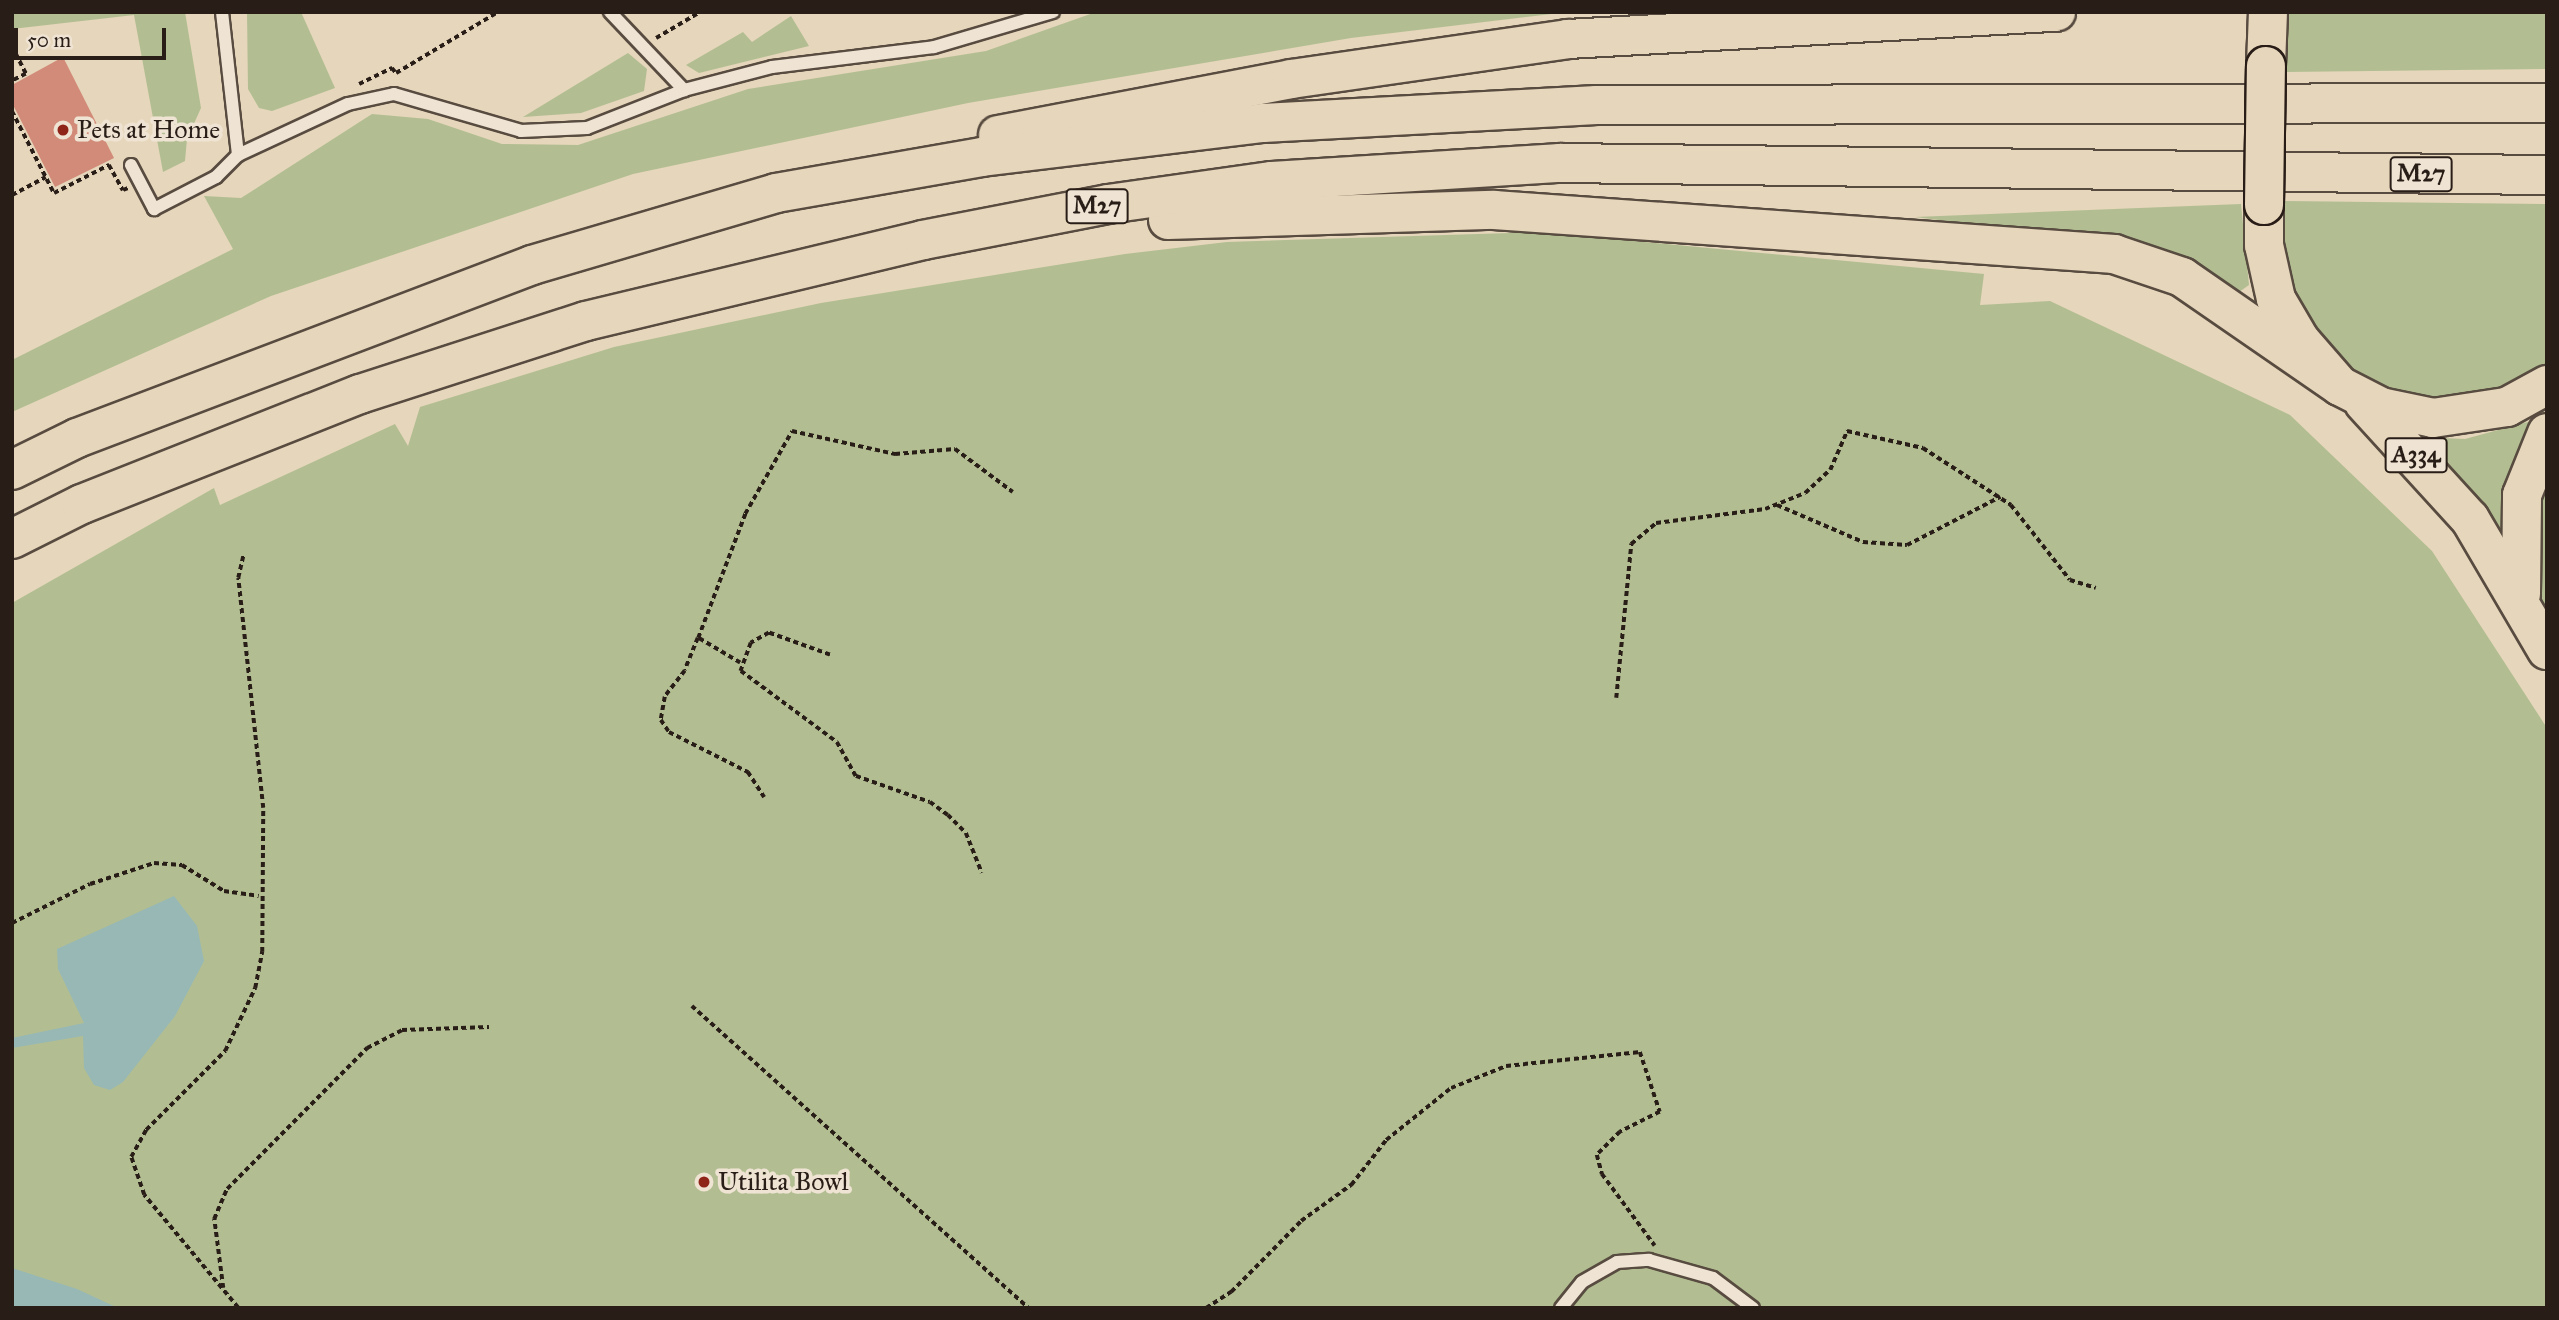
<!DOCTYPE html>
<style>
body{margin:0}
#map{position:relative;width:2559px;height:1320px;overflow:hidden;background:#e6d6bb;font-family:"IM FELL Great Primer",serif}
div>[style]{position:absolute}
.green>*{inset:0;background:#b2be92}
.water>*{inset:0;background:#97b8b5}
.building>*{inset:0;background:#d18b78}
.path>*{height:3.5px;margin-top:-1.75px;transform-origin:0;background:repeating-linear-gradient(90deg,#291d17 0 5px,transparent 0 8.5px)}
.roads{filter:drop-shadow(2px 0 #584b40) drop-shadow(-2px 0 #584b40) drop-shadow(0 2px #584b40) drop-shadow(0 -2px #584b40)}
.lane>*{height:12px;margin:-6px;padding:0 6px;transform-origin:6px;border-radius:6px;background:#efe4d3}
.primary>*{height:38px;margin:-19px;padding:0 19px;transform-origin:19px;border-radius:19px;background:#e6d6bb}
.highway>*{height:38px;margin:-19px;padding:0 19px;transform-origin:19px;border-radius:19px;background:#e6d6bb}
.bridges{filter:drop-shadow(2px 0 #291d17) drop-shadow(-2px 0 #291d17) drop-shadow(0 2px #291d17) drop-shadow(0 -2px #291d17)}
.primary-bridge>*{height:38px;margin:-19px;padding:0 19px;transform-origin:19px;border-radius:19px;background:#e6d6bb}
.dots>*{width:19px;height:19px;translate:-50% -50%;box-sizing:border-box;border:4px solid #efe4d3;border-radius:50%}
span{translate:-50% -50%;white-space:nowrap;text-align:center;line-height:1.15;-webkit-text-stroke:7px #efe4d3;paint-order:stroke}
.shield-label span{padding:2px 5px;background:#efe4d3;border:2px solid;border-radius:5px;-webkit-text-stroke-width:0}
.shield-label{font-size:24px;color:#291d17;font-weight:700}
.poi-label{font-size:26px;color:#291d17}
.left{translate:0 -50%;text-align:left}
.frame{position:absolute;inset:0;border:14px solid #291d17;pointer-events:none}
.scale{position:absolute;left:14px;top:28px;width:152px;height:32px;box-sizing:border-box;border:4px solid #291d17;border-top:0;padding-left:9px;font-size:21px;line-height:24px;white-space:nowrap;color:#291d17;-webkit-text-stroke:5px #efe4d3;paint-order:stroke}
</style>
<div id="map">
<div class="green">
<div style="clip-path:polygon(12px 12px,185px 12px,201px 108px,187px 139px,185px 161px,163px 172px,134px 15px,12px 29px)"></div>
<div style="clip-path:polygon(247px 12px,301px 12px,335px 88px,272px 111px,259px 108px,248px 89px)"></div>
<div style="clip-path:polygon(1096px 12px,1568px 12px,1351px 38px,968px 103px,633px 174px,271px 296px,12px 412px,12px 360px,233px 249px,204px 196px,241px 198px,372px 114px,428px 119px,502px 144px,578px 145px,748px 89px,986px 51px)"></div>
<div style="clip-path:polygon(2284px 12px,2547px 12px,2547px 69px,2286px 72px)"></div>
<div style="clip-path:polygon(791px 16px,809px 46px,699px 73px,686px 65px,743px 32px,752px 42px)"></div>
<div style="clip-path:polygon(628px 53px,647px 69px,644px 91px,581px 113px,523px 117px)"></div>
<div style="clip-path:polygon(2283px 201px,2547px 204px,2547px 364px,2515px 386px,2451px 399px,2412px 398px,2348px 373px,2303px 323px,2282px 258px)"></div>
<div style="clip-path:polygon(2241px 204px,2249px 285px,2232px 297px,2153px 247px,1915px 217px)"></div>
<div style="clip-path:polygon(1539px 232px,1984px 274px,1980px 305px,2050px 301px,2290px 415px,2432px 551px,2547px 728px,2547px 1308px,12px 1308px,12px 603px,214px 488px,220px 505px,395px 424px,408px 446px,420px 407px,614px 347px,821px 303px,1125px 254px,1227px 242px)"></div>
<div style="clip-path:polygon(2535px 420px,2509px 560px,2419px 437px,2465px 439px)"></div>
<div style="clip-path:polygon(2547px 454px,2547px 650px,2522px 495px)"></div>
</div>
<div class="water">
<div style="clip-path:polygon(174px 896px,197px 926px,204px 961px,175px 1016px,123px 1082px,110px 1090px,94px 1085px,84px 1068px,83px 1036px,12px 1048px,12px 1038px,84px 1023px,58px 969px,57px 949px)"></div>
<div style="clip-path:polygon(12px 1268px,77px 1289px,118px 1308px,12px 1308px)"></div>
</div>
<div class="building">
<div style="clip-path:polygon(63px 57px,114px 158px,55px 187px,12px 103px,12px 85px)"></div>
</div>
<div class="path">
<div style="left:656px;top:38px;width:51px;rotate:-30.6deg"></div>
<div style="left:12px;top:46px;width:31px;rotate:63deg"></div>
<div style="left:26px;top:74px;width:16px;rotate:153deg"></div>
<div style="left:359px;top:84px;width:37px;rotate:-26deg"></div>
<div style="left:392px;top:68px;width:6px;rotate:51deg"></div>
<div style="left:396px;top:73px;width:119px;rotate:-30.9deg"></div>
<div style="left:12px;top:111px;width:92px;rotate:62.9deg"></div>
<div style="left:54px;top:193px;width:62px;rotate:-27deg"></div>
<div style="left:109px;top:165px;width:29px;rotate:61deg"></div>
<div style="left:123px;top:190px;width:5px;rotate:-22deg"></div>
<div style="left:12px;top:195px;width:38px;rotate:-28deg"></div>
<div style="left:1777px;top:505px;width:94px;rotate:23.3deg"></div>
<div style="left:1863px;top:542px;width:44px;rotate:3.9deg"></div>
<div style="left:1907px;top:545px;width:105px;rotate:-27.3deg"></div>
<div style="left:698px;top:638px;width:133px;rotate:-69.2deg"></div>
<div style="left:745px;top:514px;width:95px;rotate:-60.5deg"></div>
<div style="left:792px;top:431px;width:106px;rotate:12.6deg"></div>
<div style="left:895px;top:454px;width:60px;rotate:-4.8deg"></div>
<div style="left:955px;top:449px;width:72px;rotate:36.6deg"></div>
<div style="left:830px;top:655px;width:65px;rotate:-160.2deg"></div>
<div style="left:769px;top:633px;width:21px;rotate:151deg"></div>
<div style="left:751px;top:643px;width:30px;rotate:110deg"></div>
<div style="left:741px;top:671px;width:119px;rotate:36.5deg"></div>
<div style="left:837px;top:742px;width:39px;rotate:61deg"></div>
<div style="left:856px;top:776px;width:78px;rotate:19.4deg"></div>
<div style="left:930px;top:802px;width:22px;rotate:36deg"></div>
<div style="left:948px;top:815px;width:25px;rotate:45deg"></div>
<div style="left:966px;top:833px;width:43px;rotate:68.2deg"></div>
<div style="left:740px;top:663px;width:49px;rotate:-149.2deg"></div>
<div style="left:698px;top:638px;width:35px;rotate:112deg"></div>
<div style="left:685px;top:671px;width:33px;rotate:128deg"></div>
<div style="left:665px;top:697px;width:23px;rotate:100deg"></div>
<div style="left:661px;top:720px;width:14px;rotate:56deg"></div>
<div style="left:669px;top:732px;width:89px;rotate:26.9deg"></div>
<div style="left:748px;top:772px;width:30px;rotate:57deg"></div>
<div style="left:1616px;top:698px;width:155px;rotate:-84.4deg"></div>
<div style="left:1631px;top:544px;width:33px;rotate:-40deg"></div>
<div style="left:1656px;top:523px;width:110px;rotate:-7.3deg"></div>
<div style="left:1765px;top:509px;width:43px;rotate:-21.8deg"></div>
<div style="left:1805px;top:493px;width:34px;rotate:-43deg"></div>
<div style="left:1830px;top:470px;width:43px;rotate:-66.4deg"></div>
<div style="left:1847px;top:431px;width:78px;rotate:12.6deg"></div>
<div style="left:1923px;top:448px;width:105px;rotate:32.9deg"></div>
<div style="left:2011px;top:505px;width:95px;rotate:51.8deg"></div>
<div style="left:2070px;top:580px;width:27px;rotate:17deg"></div>
<div style="left:12px;top:923px;width:87px;rotate:-26.6deg"></div>
<div style="left:90px;top:884px;width:67px;rotate:-18.2deg"></div>
<div style="left:154px;top:863px;width:28px;rotate:4deg"></div>
<div style="left:182px;top:865px;width:49px;rotate:31.8deg"></div>
<div style="left:224px;top:891px;width:35px;rotate:8deg"></div>
<div style="left:692px;top:1006px;width:453px;rotate:41.9deg"></div>
<div style="left:223px;top:1288px;width:70px;rotate:-97.4deg"></div>
<div style="left:214px;top:1219px;width:33px;rotate:-67deg"></div>
<div style="left:227px;top:1189px;width:199px;rotate:-45.2deg"></div>
<div style="left:367px;top:1048px;width:39px;rotate:-27deg"></div>
<div style="left:402px;top:1030px;width:87px;rotate:-2deg"></div>
<div style="left:238px;top:1308px;width:147px;rotate:-129.8deg"></div>
<div style="left:144px;top:1195px;width:40px;rotate:-108.9deg"></div>
<div style="left:131px;top:1157px;width:31px;rotate:-61deg"></div>
<div style="left:146px;top:1130px;width:112px;rotate:-45deg"></div>
<div style="left:225px;top:1051px;width:70px;rotate:-64.5deg"></div>
<div style="left:255px;top:988px;width:37px;rotate:-79deg"></div>
<div style="left:262px;top:952px;width:144px;rotate:-89.6deg"></div>
<div style="left:263px;top:808px;width:231px;rotate:-96.2deg"></div>
<div style="left:238px;top:578px;width:23px;rotate:-77deg"></div>
<div style="left:1206px;top:1308px;width:30px;rotate:-33deg"></div>
<div style="left:1231px;top:1292px;width:100px;rotate:-45.4deg"></div>
<div style="left:1301px;top:1221px;width:62px;rotate:-35.8deg"></div>
<div style="left:1351px;top:1185px;width:57px;rotate:-52.1deg"></div>
<div style="left:1386px;top:1140px;width:83px;rotate:-38.7deg"></div>
<div style="left:1451px;top:1088px;width:59px;rotate:-21.8deg"></div>
<div style="left:1506px;top:1066px;width:135px;rotate:-6deg"></div>
<div style="left:1640px;top:1052px;width:63px;rotate:71.6deg"></div>
<div style="left:1660px;top:1112px;width:45px;rotate:153.4deg"></div>
<div style="left:1620px;top:1132px;width:33px;rotate:135deg"></div>
<div style="left:1597px;top:1155px;width:20px;rotate:75deg"></div>
<div style="left:1602px;top:1174px;width:89px;rotate:53.6deg"></div>
</div>
<div class="roads">
<div class="lane">
<div style="left:222px;top:12px;width:144px;rotate:83.6deg"></div>
<div style="left:610px;top:12px;width:108px;rotate:46.5deg"></div>
<div style="left:131px;top:165px;width:50px;rotate:62.4deg"></div>
<div style="left:154px;top:209px;width:70px;rotate:-27.3deg"></div>
<div style="left:216px;top:177px;width:31px;rotate:-45deg"></div>
<div style="left:238px;top:155px;width:121px;rotate:-24.9deg"></div>
<div style="left:348px;top:104px;width:47px;rotate:-12.3deg"></div>
<div style="left:394px;top:94px;width:132px;rotate:16.2deg"></div>
<div style="left:521px;top:131px;width:66px;rotate:-2.6deg"></div>
<div style="left:587px;top:128px;width:104px;rotate:-21.4deg"></div>
<div style="left:684px;top:90px;width:91px;rotate:-14.6deg"></div>
<div style="left:772px;top:67px;width:163px;rotate:-7deg"></div>
<div style="left:934px;top:47px;width:124px;rotate:-16.4deg"></div>
<div style="left:1561px;top:1308px;width:33px;rotate:-51deg"></div>
<div style="left:1582px;top:1282px;width:40px;rotate:-29.7deg"></div>
<div style="left:1617px;top:1262px;width:32px;rotate:-4deg"></div>
<div style="left:1649px;top:1260px;width:66px;rotate:15.7deg"></div>
<div style="left:1713px;top:1278px;width:50px;rotate:36.9deg"></div>
</div>
<div class="primary">
<div style="left:2266px;top:66px;width:54px;rotate:-87.9deg"></div>
<div style="left:2264px;top:205px;width:40px;rotate:90deg"></div>
<div style="left:2264px;top:245px;width:55px;rotate:77.5deg"></div>
<div style="left:2276px;top:299px;width:48px;rotate:59.7deg"></div>
<div style="left:2300px;top:340px;width:61px;rotate:49deg"></div>
<div style="left:2340px;top:386px;width:46px;rotate:27.1deg"></div>
<div style="left:2381px;top:407px;width:53px;rotate:11.9deg"></div>
<div style="left:2433px;top:418px;width:75px;rotate:-8.5deg"></div>
<div style="left:2507px;top:407px;width:46px;rotate:-28.8deg"></div>
<div style="left:2364px;top:403px;width:157px;rotate:47.6deg"></div>
<div style="left:2470px;top:519px;width:152px;rotate:59.6deg"></div>
<div style="left:2521px;top:594px;width:99px;rotate:-89.4deg"></div>
<div style="left:2522px;top:495px;width:67px;rotate:-68deg"></div>
</div>
<div class="highway">
<div style="left:998px;top:135px;width:298px;rotate:-10.8deg"></div>
<div style="left:1291px;top:79px;width:280px;rotate:-8.2deg"></div>
<div style="left:1568px;top:39px;width:489px;rotate:-3.2deg"></div>
<div style="left:1168px;top:220px;width:326px;rotate:-1.8deg"></div>
<div style="left:1494px;top:210px;width:622px;rotate:4.06deg"></div>
<div style="left:2114px;top:254px;width:72px;rotate:18.7deg"></div>
<div style="left:2182px;top:277px;width:192px;rotate:34.6deg"></div>
<div style="left:12px;top:470px;width:72px;rotate:-26.2deg"></div>
<div style="left:77px;top:438px;width:487px;rotate:-20.8deg"></div>
<div style="left:532px;top:265px;width:254px;rotate:-16.4deg"></div>
<div style="left:776px;top:193px;width:209px;rotate:-9.9deg"></div>
<div style="left:982px;top:157px;width:283px;rotate:-6.9deg"></div>
<div style="left:1263px;top:123px;width:334px;rotate:-3.1deg"></div>
<div style="left:1597px;top:105px;width:950px;rotate:-0.12deg"></div>
<div style="left:12px;top:539px;width:78px;rotate:-26.6deg"></div>
<div style="left:82px;top:504px;width:299px;rotate:-21.6deg"></div>
<div style="left:360px;top:394px;width:237px;rotate:-17.9deg"></div>
<div style="left:586px;top:321px;width:347px;rotate:-13.5deg"></div>
<div style="left:923px;top:240px;width:188px;rotate:-11deg"></div>
<div style="left:1108px;top:204px;width:166px;rotate:-8deg"></div>
<div style="left:1272px;top:181px;width:289px;rotate:-3.6deg"></div>
<div style="left:1560px;top:163px;width:987px;rotate:0.7deg"></div>
</div>
</div>
<div class="bridges">
<div class="primary-bridge">
<div style="left:2264px;top:205px;width:139px;rotate:-89.2deg"></div>
</div>
</div>
<div class="dots">
<div style="left:63px;top:130px;background:#8f2418"></div>
<div style="left:704px;top:1182px;background:#8f2418"></div>
</div>
<div class="shield-label">
<span style="left:2421px;top:174px">M27</span>
<span style="left:1097px;top:206px">M27</span>
<span style="left:2416px;top:455px">A334</span>
</div>
<div class="poi-label">
<span class="left" style="left:77px;top:130px">Pets at Home</span>
<span class="left" style="left:718px;top:1182px">Utilita Bowl</span>
</div>
<div class="frame"></div>
<div class="scale">50 m</div>
</div>
